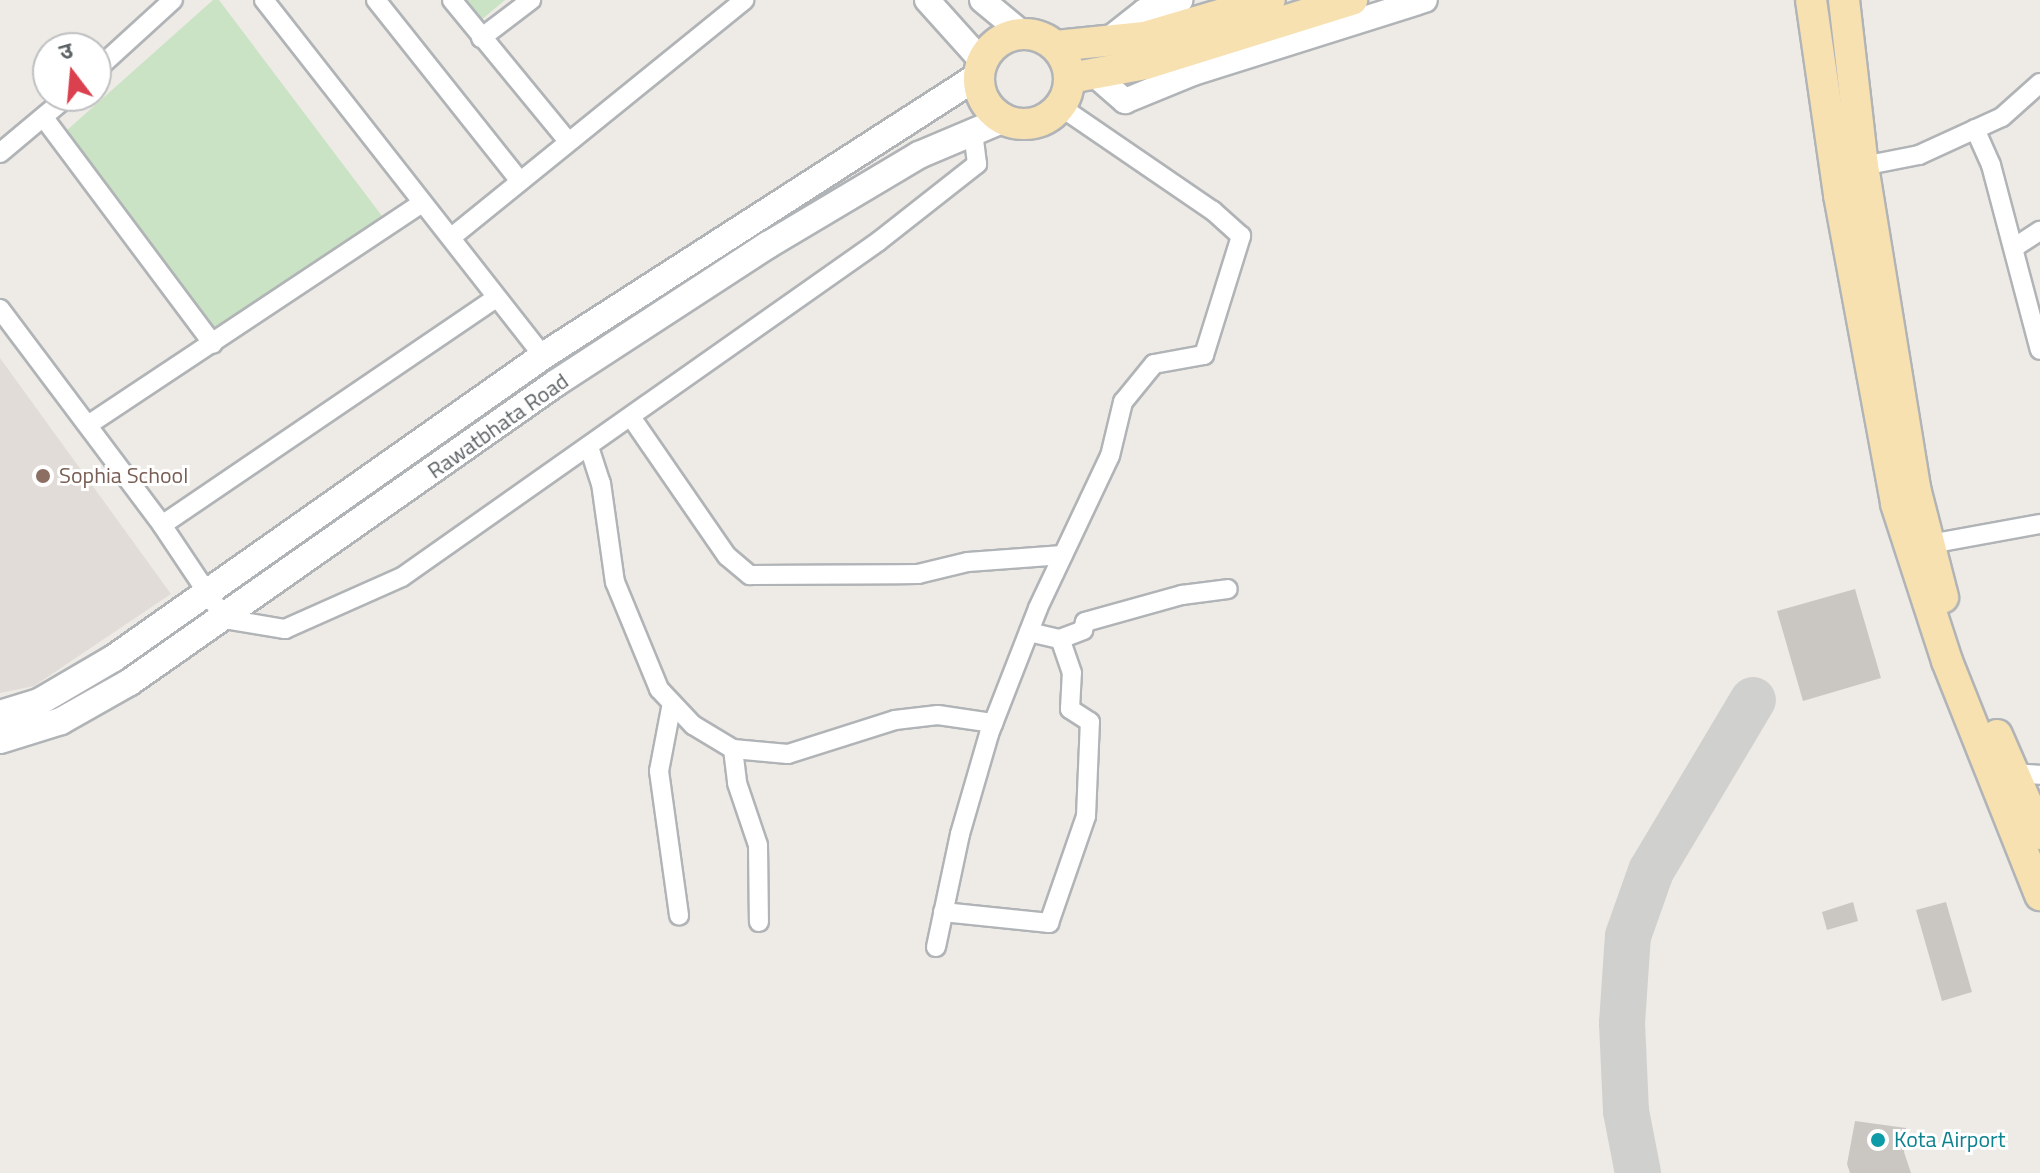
<!DOCTYPE html>
<meta charset="utf-8">
<style>
body{margin:0}
#map{position:relative;width:2040px;height:1173px;overflow:hidden;background:#eeebe6;font-family:"Titillium Web","Noto Sans Devanagari",sans-serif}
div>[style]{position:absolute}
.education>*{inset:0;background:#e1dcd7}
.green>*{inset:0;background:#cae3c4}
.taxiway>*{height:46px;margin:-23px;padding:0 23px;transform-origin:23px;border-radius:23px;background:#d0d0ce}
.building>*{inset:0;background:#cac6c2}
.roads{filter:drop-shadow(2px 0 #b1b4b7) drop-shadow(-2px 0 #b1b4b7) drop-shadow(0 2px #b1b4b7) drop-shadow(0 -2px #b1b4b7)}
.minor>*{height:18px;margin:-9px;padding:0 9px;transform-origin:9px;border-radius:9px;background:#fff}
.tertiary>*{height:24px;margin:-12px;padding:0 12px;transform-origin:12px;border-radius:12px;background:#fff}
.secondary>*{height:26px;margin:-13px;padding:0 13px;transform-origin:13px;border-radius:13px;background:#fff}
.primary>*{height:30px;margin:-15px;padding:0 15px;transform-origin:15px;border-radius:15px;background:#f8e1b1}
.primary>.ring{margin:-15px;padding:0;box-sizing:content-box;background:none;border:30px solid #f8e1b1;border-radius:50%}
.dots>*{width:22px;height:22px;translate:-50% -50%;box-sizing:border-box;border:4px solid #fff;border-radius:50%}
span{translate:-50% -50%;white-space:nowrap;text-align:center;line-height:1.15;-webkit-text-stroke:6px #fff;paint-order:stroke}
.street-label{font-size:22px;color:#5d6265}
.education-label{font-size:22px;color:#785e54}
.left{translate:0 -50%;text-align:left}
.culture-label{font-size:22px;color:#0d838f}
.north{position:absolute;left:32px;top:32px;width:80px;height:80px;box-sizing:border-box;background:#fff;border:2px solid #bec0c1;border-radius:50%;rotate:344deg;font-size:22px;font-weight:700;line-height:32px;text-align:center;color:#5d6265}
.north::after{content:'';display:block;margin:auto;width:28px;height:36px;background:#da404e;clip-path:polygon(50% 0,100% 100%,50% 72%,0 100%)}
</style>
<div id="map">
<div class="education">
<div style="clip-path:polygon(0 358px,171px 594px,34px 686px,0 693px)"></div>
</div>
<div class="green">
<div style="clip-path:polygon(213px 0,219px 0,382px 216px,215px 334px,66px 131px)"></div>
<div style="clip-path:polygon(454px 0,505px 0,474px 26px)"></div>
</div>
<div class="taxiway">
<div style="left:1638px;top:1173px;width:63px;rotate:-101deg"></div>
<div style="left:1626px;top:1111px;width:88px;rotate:-92.6deg"></div>
<div style="left:1622px;top:1023px;width:87px;rotate:-86.1deg"></div>
<div style="left:1628px;top:936px;width:69px;rotate:-70.5deg"></div>
<div style="left:1651px;top:871px;width:199px;rotate:-59.2deg"></div>
</div>
<div class="building">
<div style="clip-path:polygon(1855px 589px,1881px 678px,1803px 701px,1777px 611px)"></div>
<div style="clip-path:polygon(1853px 902px,1858px 921px,1827px 930px,1822px 912px)"></div>
<div style="clip-path:polygon(1946px 902px,1972px 992px,1942px 1001px,1916px 910px)"></div>
<div style="clip-path:polygon(1855px 1121px,1906px 1128px,1904px 1152px,1911px 1173px,1850px 1173px,1847px 1164px)"></div>
</div>
<div class="roads">
<div class="minor">
<div style="left:264px;top:0;width:452px;rotate:51.9deg"></div>
<div style="left:376px;top:0;width:231px;rotate:51.5deg"></div>
<div style="left:452px;top:0;width:183px;rotate:50.6deg"></div>
<div style="left:481px;top:38px;width:63px;rotate:-37.2deg"></div>
<div style="left:96px;top:70px;width:104px;rotate:-42.3deg"></div>
<div style="left:44px;top:118px;width:282px;rotate:53.2deg"></div>
<div style="left:1975px;top:129px;width:39px;rotate:66deg"></div>
<div style="left:1991px;top:165px;width:191px;rotate:75.2deg"></div>
<div style="left:0;top:153px;width:89px;rotate:-40deg"></div>
<div style="left:1863px;top:166px;width:57px;rotate:-11.1deg"></div>
<div style="left:1919px;top:155px;width:91px;rotate:-24.6deg"></div>
<div style="left:2002px;top:117px;width:51px;rotate:-41.8deg"></div>
<div style="left:453px;top:236px;width:375px;rotate:-39deg"></div>
<div style="left:2015px;top:247px;width:30px;rotate:-33deg"></div>
<div style="left:0;top:309px;width:270px;rotate:53.1deg"></div>
<div style="left:162px;top:525px;width:113px;rotate:56.2deg"></div>
<div style="left:225px;top:619px;width:61px;rotate:9.5deg"></div>
<div style="left:285px;top:629px;width:128px;rotate:-24deg"></div>
<div style="left:402px;top:577px;width:583px;rotate:-35.16deg"></div>
<div style="left:879px;top:241px;width:125px;rotate:-38.2deg"></div>
<div style="left:977px;top:164px;width:34px;rotate:-97deg"></div>
<div style="left:631px;top:417px;width:169px;rotate:55.4deg"></div>
<div style="left:727px;top:556px;width:30px;rotate:40deg"></div>
<div style="left:750px;top:575px;width:168px;rotate:-0.3deg"></div>
<div style="left:918px;top:574px;width:51px;rotate:-13.5deg"></div>
<div style="left:968px;top:562px;width:95px;rotate:-4.2deg"></div>
<div style="left:88px;top:425px;width:401px;rotate:-33.6deg"></div>
<div style="left:589px;top:447px;width:38px;rotate:72deg"></div>
<div style="left:601px;top:483px;width:100px;rotate:82deg"></div>
<div style="left:615px;top:582px;width:116px;rotate:67.6deg"></div>
<div style="left:659px;top:689px;width:50px;rotate:46.6deg"></div>
<div style="left:693px;top:725px;width:47px;rotate:31deg"></div>
<div style="left:733px;top:749px;width:55px;rotate:5.2deg"></div>
<div style="left:788px;top:754px;width:112px;rotate:-17.6deg"></div>
<div style="left:895px;top:720px;width:43px;rotate:-6.6deg"></div>
<div style="left:938px;top:715px;width:56px;rotate:8.3deg"></div>
<div style="left:162px;top:525px;width:402px;rotate:-34.2deg"></div>
<div style="left:1930px;top:544px;width:112px;rotate:-10.3deg"></div>
<div style="left:1029px;top:632px;width:32px;rotate:13deg"></div>
<div style="left:1060px;top:639px;width:25px;rotate:-21deg"></div>
<div style="left:1083px;top:630px;width:8px;rotate:-76deg"></div>
<div style="left:1085px;top:622px;width:101px;rotate:-15.6deg"></div>
<div style="left:1182px;top:595px;width:46px;rotate:-7.4deg"></div>
<div style="left:672px;top:703px;width:69px;rotate:100.8deg"></div>
<div style="left:659px;top:771px;width:146px;rotate:82.1deg"></div>
<div style="left:733px;top:749px;width:34px;rotate:83deg"></div>
<div style="left:737px;top:783px;width:65px;rotate:71.3deg"></div>
<div style="left:758px;top:845px;width:77px;rotate:89.3deg"></div>
<div style="left:2014px;top:773px;width:26px;rotate:4deg"></div>
<div style="left:943px;top:912px;width:107px;rotate:5.9deg"></div>
<div style="left:1049px;top:923px;width:113px;rotate:-70.9deg"></div>
<div style="left:1086px;top:816px;width:94px;rotate:-87.6deg"></div>
<div style="left:1090px;top:722px;width:24px;rotate:-147deg"></div>
<div style="left:1070px;top:709px;width:36px;rotate:-87deg"></div>
<div style="left:1072px;top:673px;width:36px;rotate:-109deg"></div>
<div style="left:936px;top:947px;width:116px;rotate:-78deg"></div>
<div style="left:960px;top:834px;width:104px;rotate:-73.8deg"></div>
<div style="left:989px;top:734px;width:135px;rotate:-68.7deg"></div>
<div style="left:1038px;top:608px;width:168px;rotate:-64.7deg"></div>
<div style="left:1110px;top:456px;width:56px;rotate:-76.5deg"></div>
<div style="left:1123px;top:402px;width:49px;rotate:-50.8deg"></div>
<div style="left:1154px;top:364px;width:51px;rotate:-10.2deg"></div>
<div style="left:1204px;top:355px;width:125px;rotate:-72.7deg"></div>
<div style="left:1241px;top:236px;width:38px;rotate:-138deg"></div>
<div style="left:1213px;top:211px;width:184px;rotate:-145.6deg"></div>
</div>
<div class="tertiary">
<div style="left:927px;top:0;width:82px;rotate:48deg"></div>
<div style="left:982px;top:0;width:53px;rotate:39.7deg"></div>
<div style="left:1107px;top:41px;width:48px;rotate:-38.3deg"></div>
<div style="left:1145px;top:11px;width:37px;rotate:-17deg"></div>
<div style="left:1095px;top:75px;width:40px;rotate:41deg"></div>
<div style="left:1125px;top:101px;width:74px;rotate:-22.4deg"></div>
<div style="left:1193px;top:73px;width:243px;rotate:-17.5deg"></div>
</div>
<div class="secondary">
<div style="left:0;top:714px;width:41px;rotate:-17.1deg"></div>
<div style="left:39px;top:702px;width:87px;rotate:-30.4deg"></div>
<div style="left:114px;top:658px;width:525px;rotate:-35.14deg"></div>
<div style="left:543px;top:356px;width:517px;rotate:-32.77deg"></div>
<div style="left:0;top:740px;width:64px;rotate:-17.3deg"></div>
<div style="left:61px;top:721px;width:79px;rotate:-29.5deg"></div>
<div style="left:130px;top:682px;width:520px;rotate:-35.06deg"></div>
<div style="left:556px;top:383px;width:253px;rotate:-33.1deg"></div>
<div style="left:768px;top:245px;width:176px;rotate:-30.8deg"></div>
<div style="left:919px;top:155px;width:90px;rotate:-22.9deg"></div>
</div>
<div class="primary">
<div style="left:1811px;top:0;width:197px;rotate:81.8deg"></div>
<div style="left:1839px;top:195px;width:314px;rotate:79.5deg"></div>
<div style="left:1896px;top:504px;width:165px;rotate:72deg"></div>
<div style="left:1947px;top:661px;width:252px;rotate:68.3deg"></div>
<div style="left:1844px;top:0;width:167px;rotate:83.5deg"></div>
<div style="left:1863px;top:166px;width:326px;rotate:80.8deg"></div>
<div style="left:1915px;top:488px;width:113px;rotate:75.6deg"></div>
<div class="ring" style="left:979px;top:34px;width:60px;height:60px"></div>
<div style="left:1056px;top:46px;width:89px;rotate:-5.8deg"></div>
<div style="left:1145px;top:37px;width:130px;rotate:-16.5deg"></div>
<div style="left:1070px;top:78px;width:77px;rotate:-10.4deg"></div>
<div style="left:1146px;top:64px;width:216px;rotate:-17.3deg"></div>
<div style="left:1997px;top:735px;width:108px;rotate:66.5deg"></div>
</div>
</div>
<div class="dots">
<div style="left:43px;top:476px;background:#8d6e63"></div>
<div style="left:1878px;top:1140px;background:#0f9aa8"></div>
</div>
<div class="street-label">
<span style="left:498px;top:426px;rotate:-35deg">Rawatbhata Road</span>
</div>
<div class="education-label">
<span class="left" style="left:59px;top:476px">Sophia School</span>
</div>
<div class="culture-label">
<span class="left" style="left:1894px;top:1140px">Kota Airport</span>
</div>
<div class="north">उ</div>
</div>
